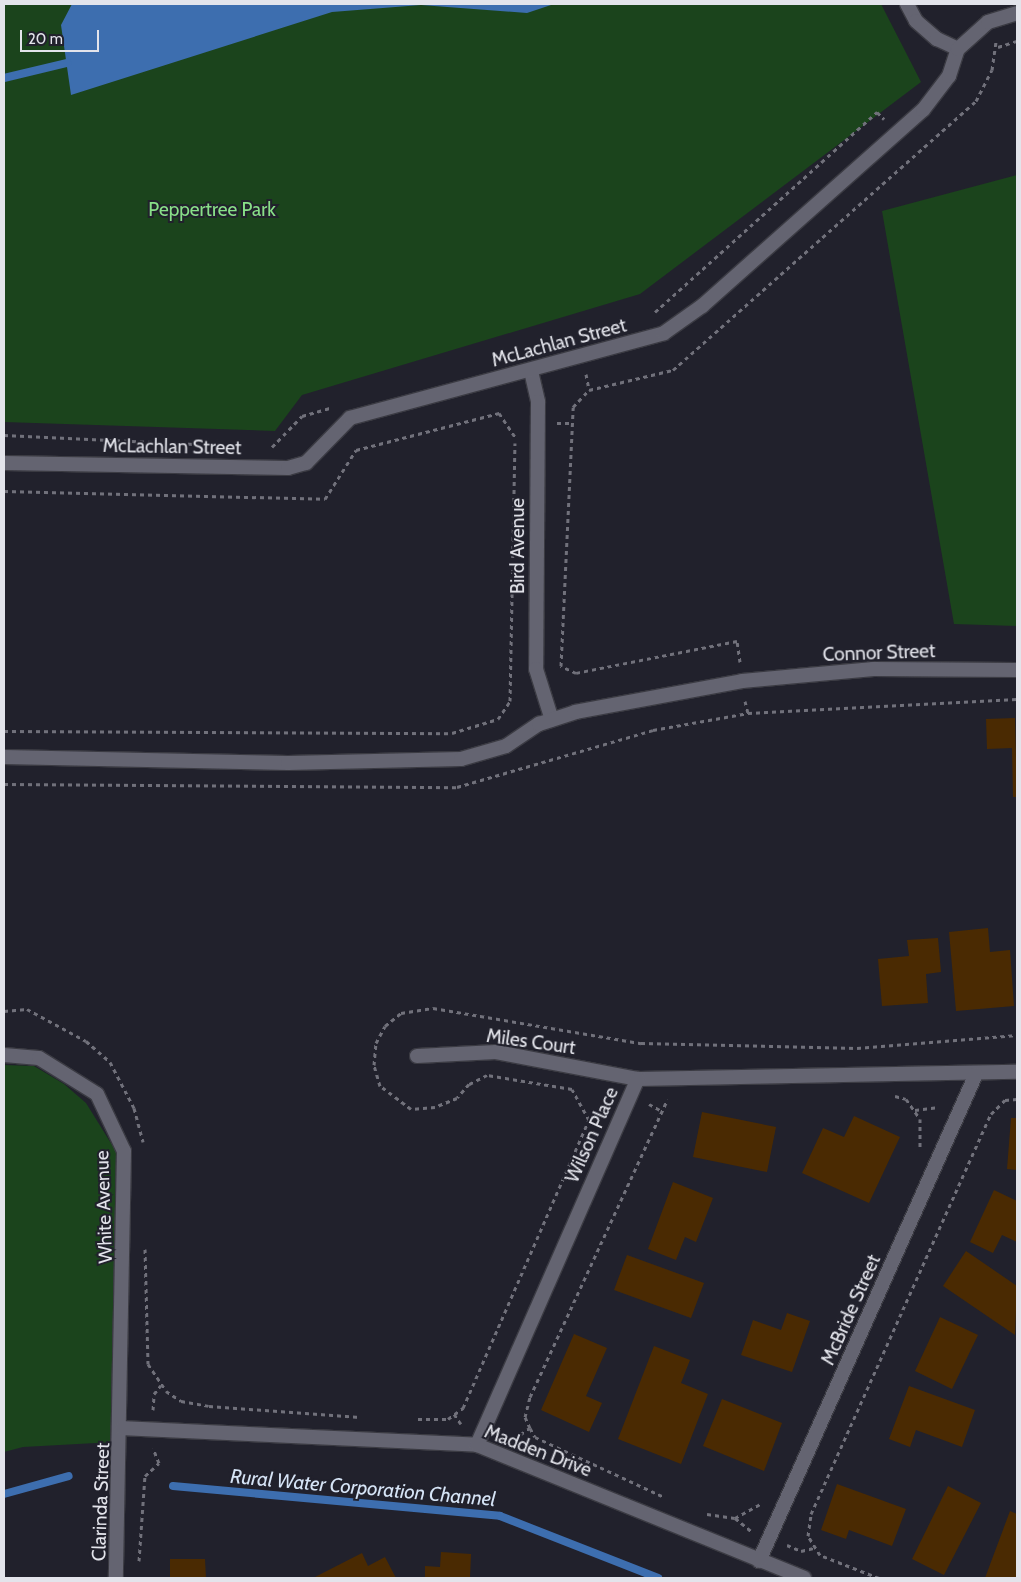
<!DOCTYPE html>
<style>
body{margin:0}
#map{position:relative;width:1021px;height:1582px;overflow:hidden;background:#21212c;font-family:Cabin,sans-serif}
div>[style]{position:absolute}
.green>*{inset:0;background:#1b441c}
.water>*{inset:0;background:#3d6eaf}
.stream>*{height:8px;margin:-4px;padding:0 4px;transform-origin:4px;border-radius:4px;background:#3d6eaf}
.building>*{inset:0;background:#4a2a02}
.path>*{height:3px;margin-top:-1.5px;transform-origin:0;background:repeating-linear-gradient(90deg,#71717b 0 4px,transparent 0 8px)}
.roads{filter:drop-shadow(1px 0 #3b3b43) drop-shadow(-1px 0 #3b3b43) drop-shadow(0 1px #3b3b43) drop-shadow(0 -1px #3b3b43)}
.minor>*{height:14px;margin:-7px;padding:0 7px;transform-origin:7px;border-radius:7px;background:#646471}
span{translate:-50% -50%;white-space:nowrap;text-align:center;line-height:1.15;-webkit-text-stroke:4px #21212c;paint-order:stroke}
.park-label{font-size:19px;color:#88df88}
.street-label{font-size:19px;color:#e3e4eb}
.water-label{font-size:20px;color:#d6e4f6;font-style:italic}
.frame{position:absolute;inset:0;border:5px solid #e3e4eb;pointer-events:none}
.scale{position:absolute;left:20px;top:30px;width:79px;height:22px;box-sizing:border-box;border:2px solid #e3e4eb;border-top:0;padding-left:6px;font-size:15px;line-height:18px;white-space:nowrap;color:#e3e4eb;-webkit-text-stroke:4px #21212c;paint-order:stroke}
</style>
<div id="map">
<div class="green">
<div style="clip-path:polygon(4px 4px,881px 4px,921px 82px,640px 294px,302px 395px,275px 431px,4px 422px)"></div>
<div style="clip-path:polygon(1017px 175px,1017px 626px,954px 624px,882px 211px)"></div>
<div style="clip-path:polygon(4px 1065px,34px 1066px,64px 1084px,86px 1103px,117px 1153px,114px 1442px,23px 1447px,4px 1452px)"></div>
</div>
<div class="water">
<div style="clip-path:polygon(72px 4px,554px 4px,527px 13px,421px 5px,332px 12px,71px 95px,61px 25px)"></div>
</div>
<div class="stream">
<div style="left:4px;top:78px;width:65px;rotate:-13.4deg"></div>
<div style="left:173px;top:1486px;width:328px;rotate:5.2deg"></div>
<div style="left:500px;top:1516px;width:170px;rotate:21.4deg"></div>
<div style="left:4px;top:1494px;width:67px;rotate:-15.5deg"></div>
</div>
<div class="building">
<div style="clip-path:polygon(1015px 718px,1017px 797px,1013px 797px,1012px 748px,987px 749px,986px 719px)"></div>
<div style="clip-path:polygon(988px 928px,990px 952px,1010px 950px,1014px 1006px,956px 1011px,949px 932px)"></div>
<div style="clip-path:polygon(938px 938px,941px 972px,926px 974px,928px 1003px,882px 1006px,878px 959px,909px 956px,907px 940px)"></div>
<div style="clip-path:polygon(702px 1112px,776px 1127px,767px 1172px,693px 1157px)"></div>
<div style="clip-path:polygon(854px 1116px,900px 1137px,869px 1203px,802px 1173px,823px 1128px,844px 1137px)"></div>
<div style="clip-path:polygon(1011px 1118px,1017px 1118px,1017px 1170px,1007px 1169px)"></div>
<div style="clip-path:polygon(673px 1182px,713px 1198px,696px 1242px,685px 1237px,676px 1260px,648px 1249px)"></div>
<div style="clip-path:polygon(994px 1190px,1017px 1201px,1017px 1242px,1002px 1235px,993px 1253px,970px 1242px)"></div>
<div style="clip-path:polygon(966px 1251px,1017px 1286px,1015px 1335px,943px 1286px)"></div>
<div style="clip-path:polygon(627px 1255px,704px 1283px,691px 1318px,614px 1290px)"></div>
<div style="clip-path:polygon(787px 1313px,810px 1321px,792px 1372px,741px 1355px,753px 1320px,781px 1330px)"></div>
<div style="clip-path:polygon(940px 1317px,978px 1335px,952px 1389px,915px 1371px)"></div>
<div style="clip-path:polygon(574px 1334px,607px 1348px,586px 1396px,602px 1403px,589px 1432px,541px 1410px)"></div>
<div style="clip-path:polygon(654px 1346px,690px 1360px,681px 1383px,708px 1394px,681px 1464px,618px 1439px)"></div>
<div style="clip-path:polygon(909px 1386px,975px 1410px,962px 1447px,916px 1430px,910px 1447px,889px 1439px)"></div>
<div style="clip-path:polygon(722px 1399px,782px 1423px,764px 1471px,703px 1446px)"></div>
<div style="clip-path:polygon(837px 1484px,906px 1509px,892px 1546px,849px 1530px,846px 1539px,821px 1530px)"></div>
<div style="clip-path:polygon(948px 1486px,981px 1503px,944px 1575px,912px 1559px)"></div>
<div style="clip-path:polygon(1010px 1511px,1017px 1514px,1017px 1578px,985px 1578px)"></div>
<div style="clip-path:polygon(441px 1552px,471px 1554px,470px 1578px,425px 1578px,425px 1566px,440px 1567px)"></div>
<div style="clip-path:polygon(362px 1553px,368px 1566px,385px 1557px,396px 1578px,313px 1578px)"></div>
<div style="clip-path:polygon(170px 1559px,205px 1559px,206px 1578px,170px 1578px)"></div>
</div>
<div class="path">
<div style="left:998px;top:47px;width:20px;rotate:-18deg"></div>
<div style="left:655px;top:312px;width:299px;rotate:-42deg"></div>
<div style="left:877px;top:112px;width:10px;rotate:45deg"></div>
<div style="left:586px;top:374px;width:16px;rotate:79deg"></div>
<div style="left:557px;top:423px;width:15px"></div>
<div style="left:4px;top:435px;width:191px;rotate:2.7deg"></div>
<div style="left:272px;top:447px;width:43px;rotate:-45.9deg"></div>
<div style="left:302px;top:416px;width:29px;rotate:-16deg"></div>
<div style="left:4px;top:491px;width:321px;rotate:1.4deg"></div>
<div style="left:325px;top:499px;width:58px;rotate:-57.7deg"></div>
<div style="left:356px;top:450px;width:148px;rotate:-14.5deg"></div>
<div style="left:499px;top:413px;width:29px;rotate:56deg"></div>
<div style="left:740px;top:662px;width:21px;rotate:-98deg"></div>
<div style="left:737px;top:641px;width:164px;rotate:168.8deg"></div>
<div style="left:576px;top:673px;width:17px;rotate:-155deg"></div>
<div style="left:561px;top:666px;width:259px;rotate:-87.3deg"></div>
<div style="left:573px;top:407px;width:23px;rotate:-47deg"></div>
<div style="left:589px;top:390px;width:86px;rotate:-13.4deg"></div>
<div style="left:673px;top:370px;width:405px;rotate:-41.6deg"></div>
<div style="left:976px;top:101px;width:35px;rotate:-63deg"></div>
<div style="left:992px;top:70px;width:29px;rotate:-82deg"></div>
<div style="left:745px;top:701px;width:12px;rotate:76deg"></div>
<div style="left:4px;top:731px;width:448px;rotate:0.3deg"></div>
<div style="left:452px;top:733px;width:48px;rotate:-16.9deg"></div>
<div style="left:498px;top:719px;width:22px;rotate:-56deg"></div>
<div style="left:510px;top:701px;width:258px;rotate:-88.9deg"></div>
<div style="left:4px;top:784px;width:453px;rotate:0.4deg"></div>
<div style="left:457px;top:787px;width:204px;rotate:-16.2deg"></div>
<div style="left:653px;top:730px;width:97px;rotate:-10.1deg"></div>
<div style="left:748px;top:713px;width:269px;rotate:-3deg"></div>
<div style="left:4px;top:1011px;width:23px;rotate:-5deg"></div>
<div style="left:27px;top:1009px;width:67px;rotate:28.5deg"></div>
<div style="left:86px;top:1041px;width:32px;rotate:41deg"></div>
<div style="left:110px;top:1062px;width:52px;rotate:62.4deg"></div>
<div style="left:134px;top:1108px;width:35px;rotate:75deg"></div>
<div style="left:895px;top:1096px;width:11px;rotate:15deg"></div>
<div style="left:906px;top:1099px;width:24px;rotate:55deg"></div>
<div style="left:920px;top:1119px;width:28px;rotate:90deg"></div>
<div style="left:649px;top:1104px;width:13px;rotate:29deg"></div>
<div style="left:915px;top:1110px;width:24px;rotate:-7deg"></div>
<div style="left:145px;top:1249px;width:115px;rotate:88.5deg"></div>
<div style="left:148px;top:1364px;width:32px;rotate:56deg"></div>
<div style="left:166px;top:1391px;width:18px;rotate:34deg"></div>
<div style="left:181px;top:1401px;width:28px;rotate:10deg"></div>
<div style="left:209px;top:1406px;width:151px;rotate:4.2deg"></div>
<div style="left:153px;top:1410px;width:16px;rotate:-86deg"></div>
<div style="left:154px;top:1394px;width:11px;rotate:-52deg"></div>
<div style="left:454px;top:1414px;width:12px;rotate:55deg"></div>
<div style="left:418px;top:1419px;width:30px"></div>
<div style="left:448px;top:1419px;width:19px;rotate:-36deg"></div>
<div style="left:463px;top:1408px;width:314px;rotate:-66.4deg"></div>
<div style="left:589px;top:1120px;width:35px;rotate:-119deg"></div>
<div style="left:572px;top:1089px;width:86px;rotate:-170.6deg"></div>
<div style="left:487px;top:1075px;width:20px;rotate:153deg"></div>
<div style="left:469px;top:1084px;width:18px;rotate:131deg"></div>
<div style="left:457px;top:1098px;width:24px;rotate:158deg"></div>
<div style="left:435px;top:1107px;width:24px;rotate:175deg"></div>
<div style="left:411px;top:1109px;width:39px;rotate:-143deg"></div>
<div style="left:380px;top:1086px;width:22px;rotate:-106deg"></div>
<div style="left:374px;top:1065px;width:22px;rotate:-85deg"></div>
<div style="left:376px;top:1043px;width:19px;rotate:-62deg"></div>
<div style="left:385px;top:1026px;width:21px;rotate:-39deg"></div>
<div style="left:401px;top:1013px;width:32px;rotate:-9deg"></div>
<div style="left:433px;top:1008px;width:211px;rotate:9.6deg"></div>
<div style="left:641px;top:1043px;width:216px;rotate:1.3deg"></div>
<div style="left:857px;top:1048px;width:161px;rotate:-4.6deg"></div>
<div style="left:530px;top:1428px;width:10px;rotate:61deg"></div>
<div style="left:535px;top:1437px;width:142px;rotate:24.9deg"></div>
<div style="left:514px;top:1439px;width:19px;rotate:-35deg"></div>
<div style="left:530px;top:1428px;width:12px;rotate:-114deg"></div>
<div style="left:525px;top:1417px;width:21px;rotate:-76deg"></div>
<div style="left:530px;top:1397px;width:328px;rotate:-65.2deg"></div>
<div style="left:707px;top:1514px;width:28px;rotate:8deg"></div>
<div style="left:735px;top:1518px;width:29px;rotate:-29deg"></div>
<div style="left:735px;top:1518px;width:21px;rotate:39deg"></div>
<div style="left:787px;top:1545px;width:15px;rotate:23deg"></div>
<div style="left:801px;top:1551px;width:13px;rotate:-13deg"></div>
<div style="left:139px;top:1561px;width:85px;rotate:-86deg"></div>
<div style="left:145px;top:1476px;width:19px;rotate:-43deg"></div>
<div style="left:159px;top:1463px;width:16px;rotate:-112deg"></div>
<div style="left:879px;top:1578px;width:63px;rotate:-158.7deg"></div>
<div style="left:820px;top:1555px;width:22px;rotate:-122deg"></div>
<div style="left:808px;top:1536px;width:22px;rotate:-82deg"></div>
<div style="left:811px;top:1514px;width:439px;rotate:-65.8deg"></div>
<div style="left:991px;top:1114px;width:20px;rotate:-45deg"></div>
<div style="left:1005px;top:1100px;width:12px;rotate:-5deg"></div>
</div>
<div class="roads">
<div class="minor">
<div style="left:907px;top:4px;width:19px;rotate:62deg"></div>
<div style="left:916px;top:21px;width:28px;rotate:41deg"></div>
<div style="left:937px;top:39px;width:23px;rotate:25deg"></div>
<div style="left:531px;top:371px;width:32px;rotate:77deg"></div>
<div style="left:538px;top:402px;width:267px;rotate:90.4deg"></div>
<div style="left:536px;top:669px;width:53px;rotate:72.6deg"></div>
<div style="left:4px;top:463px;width:284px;rotate:1deg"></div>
<div style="left:288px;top:468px;width:19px;rotate:-16deg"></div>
<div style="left:306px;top:463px;width:63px;rotate:-45.6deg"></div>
<div style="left:350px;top:418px;width:325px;rotate:-15.1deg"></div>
<div style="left:664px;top:333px;width:47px;rotate:-35.4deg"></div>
<div style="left:702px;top:306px;width:295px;rotate:-41.6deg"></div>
<div style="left:923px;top:110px;width:43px;rotate:-52.6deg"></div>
<div style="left:949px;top:76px;width:28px;rotate:-72deg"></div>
<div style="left:958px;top:49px;width:40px;rotate:-42deg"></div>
<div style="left:988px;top:22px;width:30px;rotate:-17deg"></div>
<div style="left:4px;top:757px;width:284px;rotate:1.2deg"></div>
<div style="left:288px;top:763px;width:173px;rotate:-1.3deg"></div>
<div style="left:461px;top:759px;width:47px;rotate:-16.1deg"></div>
<div style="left:506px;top:746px;width:40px;rotate:-34deg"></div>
<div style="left:539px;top:724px;width:38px;rotate:-18deg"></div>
<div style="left:575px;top:712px;width:170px;rotate:-10.5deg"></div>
<div style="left:742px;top:681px;width:132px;rotate:-5.2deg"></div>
<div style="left:873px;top:669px;width:144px;rotate:0.4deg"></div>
<div style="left:4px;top:1055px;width:35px;rotate:5deg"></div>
<div style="left:39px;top:1058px;width:68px;rotate:31.8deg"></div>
<div style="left:97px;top:1094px;width:63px;rotate:64.7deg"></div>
<div style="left:124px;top:1151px;width:427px;rotate:91.1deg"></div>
<div style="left:417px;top:1056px;width:79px;rotate:-2.9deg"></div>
<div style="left:496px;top:1052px;width:145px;rotate:10.8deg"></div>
<div style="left:638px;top:1079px;width:379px;rotate:-1.1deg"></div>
<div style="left:122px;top:1428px;width:355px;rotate:2.7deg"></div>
<div style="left:477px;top:1445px;width:353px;rotate:22.1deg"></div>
<div style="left:477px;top:1445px;width:400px;rotate:-66.3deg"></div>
<div style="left:759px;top:1561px;width:533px;rotate:-65.98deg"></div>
</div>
</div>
<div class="park-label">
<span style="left:212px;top:210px">Peppertree Park</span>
</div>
<div class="street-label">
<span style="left:559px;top:343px;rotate:-15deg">McLachlan Street</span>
<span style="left:172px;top:447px;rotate:1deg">McLachlan Street</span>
<span style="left:518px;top:546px;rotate:-90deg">Bird Avenue</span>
<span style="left:879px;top:653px;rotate:-2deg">Connor Street</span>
<span style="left:531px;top:1042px;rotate:8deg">Miles Court</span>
<span style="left:592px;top:1135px;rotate:-66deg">Wilson Place</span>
<span style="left:104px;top:1207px;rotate:-92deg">White Avenue</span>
<span style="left:851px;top:1310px;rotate:-66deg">McBride Street</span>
<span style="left:538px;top:1451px;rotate:21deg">Madden Drive</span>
<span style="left:101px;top:1502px;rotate:-88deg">Clarinda Street</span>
</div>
<div class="water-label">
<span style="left:363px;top:1488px;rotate:5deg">Rural Water Corporation Channel</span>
</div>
<div class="frame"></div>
<div class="scale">20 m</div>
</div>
